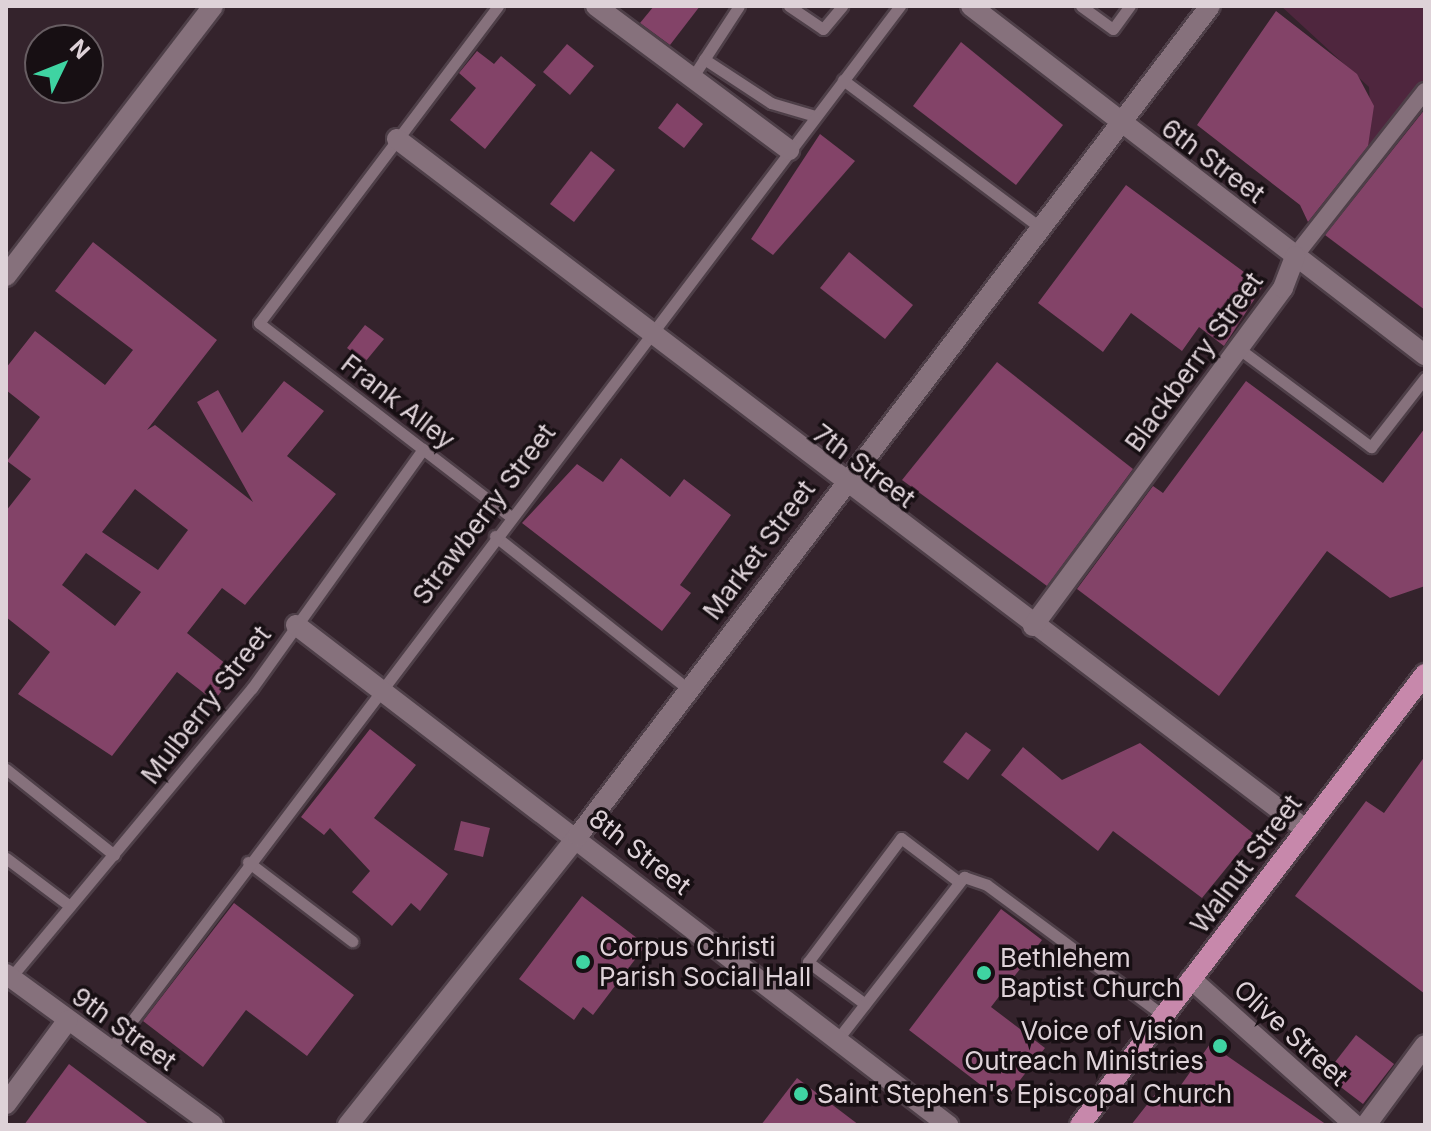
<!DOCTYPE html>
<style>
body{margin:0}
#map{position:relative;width:1431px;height:1131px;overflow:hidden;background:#34232c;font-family:Inter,sans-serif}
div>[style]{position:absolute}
.green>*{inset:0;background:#4f263e}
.building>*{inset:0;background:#834368}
.roads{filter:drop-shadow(2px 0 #4e3f48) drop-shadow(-2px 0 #4e3f48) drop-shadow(0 2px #4e3f48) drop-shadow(0 -2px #4e3f48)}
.service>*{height:11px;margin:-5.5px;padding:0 5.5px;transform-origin:5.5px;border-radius:5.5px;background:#86717c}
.pedestrian>*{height:16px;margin:-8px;padding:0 8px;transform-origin:8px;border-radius:8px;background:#86717c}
.minor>*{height:20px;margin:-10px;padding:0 10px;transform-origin:10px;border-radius:10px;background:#86717c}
.secondary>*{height:20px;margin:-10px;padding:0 10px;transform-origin:10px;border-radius:10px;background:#86717c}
.primary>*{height:20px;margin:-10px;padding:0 10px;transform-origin:10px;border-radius:10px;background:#c788ab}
.dots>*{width:22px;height:22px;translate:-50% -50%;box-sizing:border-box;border:4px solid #170f13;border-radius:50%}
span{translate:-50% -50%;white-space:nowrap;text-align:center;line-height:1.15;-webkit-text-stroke:7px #170f13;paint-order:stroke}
.street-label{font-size:26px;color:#ded2d8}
.poi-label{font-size:26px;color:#ded2d8}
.left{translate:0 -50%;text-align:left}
.right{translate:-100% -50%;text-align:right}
.frame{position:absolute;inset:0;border:8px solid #ded2d8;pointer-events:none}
.north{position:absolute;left:24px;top:24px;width:80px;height:80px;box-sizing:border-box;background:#170f13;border:2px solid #675d62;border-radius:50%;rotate:47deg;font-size:22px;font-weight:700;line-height:32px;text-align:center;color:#ded2d8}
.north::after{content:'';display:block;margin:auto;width:28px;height:36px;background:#3fd4a2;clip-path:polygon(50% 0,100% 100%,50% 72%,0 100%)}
</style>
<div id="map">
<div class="green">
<div style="clip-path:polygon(1281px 6px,1425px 6px,1425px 81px,1354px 172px,1334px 156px,1371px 125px,1369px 87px)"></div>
</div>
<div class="building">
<div style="clip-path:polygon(654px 6px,700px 6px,670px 45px,640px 23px)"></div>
<div style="clip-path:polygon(1276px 11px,1357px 74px,1374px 106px,1368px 146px,1308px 222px,1300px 205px,1197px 125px)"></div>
<div style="clip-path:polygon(961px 42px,1063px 125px,1016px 185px,913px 106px)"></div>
<div style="clip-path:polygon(567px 44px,594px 66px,570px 95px,543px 72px)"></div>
<div style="clip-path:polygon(477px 51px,494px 64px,501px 56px,536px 85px,485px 149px,450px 120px,476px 88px,459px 73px)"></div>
<div style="clip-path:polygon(677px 103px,703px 124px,684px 148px,658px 128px)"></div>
<div style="clip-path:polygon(1425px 109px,1425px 310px,1325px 235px)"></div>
<div style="clip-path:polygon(820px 134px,855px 161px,773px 255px,751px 239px)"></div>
<div style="clip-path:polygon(591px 151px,615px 170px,574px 222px,550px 204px)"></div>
<div style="clip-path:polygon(1126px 185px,1263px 286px,1224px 346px,1199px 327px,1182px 351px,1131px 313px,1103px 352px,1038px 303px)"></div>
<div style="clip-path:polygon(evenodd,93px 242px,217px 340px,147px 430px,155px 425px,253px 502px,197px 402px,218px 390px,242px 433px,284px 381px,324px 411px,287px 456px,336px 494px,245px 605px,222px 588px,187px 633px,236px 672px,214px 701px,177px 672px,112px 756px,18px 694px,50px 652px,6px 617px,6px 511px,31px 479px,7px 461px,40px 417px,6px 390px,6px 368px,35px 331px,105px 385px,133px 350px,55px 291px,93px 242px,135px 489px,188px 530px,158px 570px,102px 532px,135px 489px,93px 242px,86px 553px,141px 592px,115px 626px,62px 585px,86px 553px)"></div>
<div style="clip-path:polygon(849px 252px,913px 305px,885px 339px,820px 288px)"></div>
<div style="clip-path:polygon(365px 325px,384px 339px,365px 362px,347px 348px)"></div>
<div style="clip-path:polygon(997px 362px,1133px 469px,1047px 586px,902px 480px)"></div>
<div style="clip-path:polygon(1246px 381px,1383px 483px,1425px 428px,1425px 586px,1390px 598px,1327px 551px,1219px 696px,1077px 589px,1153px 486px,1163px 493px)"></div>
<div style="clip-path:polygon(621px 458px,670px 497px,684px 479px,731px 515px,680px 585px,691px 593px,662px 631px,522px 523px,577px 464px,603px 482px)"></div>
<div style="clip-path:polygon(370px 729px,416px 765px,374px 818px,448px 874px,420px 911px,411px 903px,392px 926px,352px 892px,370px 871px,330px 828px,324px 835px,301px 817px)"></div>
<div style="clip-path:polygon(966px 732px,991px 750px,968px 780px,943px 762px)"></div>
<div style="clip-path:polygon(1140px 743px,1254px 834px,1202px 898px,1113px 831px,1098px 851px,1001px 775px,1023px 747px,1062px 780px)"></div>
<div style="clip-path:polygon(1425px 756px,1425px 994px,1295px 896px,1366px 801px,1384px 813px)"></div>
<div style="clip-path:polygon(461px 821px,490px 828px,483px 857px,454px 850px)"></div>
<div style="clip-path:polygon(582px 896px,646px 945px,593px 1015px,583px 1007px,574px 1020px,519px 979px)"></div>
<div style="clip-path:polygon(234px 903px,354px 995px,307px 1056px,246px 1010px,203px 1067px,143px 1021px)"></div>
<div style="clip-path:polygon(1001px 909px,1042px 940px,991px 1007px,1045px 1048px,1003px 1102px,909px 1030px)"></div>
<div style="clip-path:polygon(1356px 1035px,1394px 1064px,1363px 1104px,1325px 1075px)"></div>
<div style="clip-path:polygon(1210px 1044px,1327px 1125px,1131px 1125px,1157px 1092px,1169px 1102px)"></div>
<div style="clip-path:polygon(69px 1064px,150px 1125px,24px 1125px)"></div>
<div style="clip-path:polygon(797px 1078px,859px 1125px,761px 1125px)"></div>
</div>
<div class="roads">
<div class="service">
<div style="left:498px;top:6px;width:397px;rotate:127deg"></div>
<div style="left:259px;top:323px;width:317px;rotate:37.6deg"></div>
<div style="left:789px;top:6px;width:41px;rotate:34.1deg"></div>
<div style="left:823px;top:29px;width:30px;rotate:-50deg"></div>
<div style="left:1081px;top:6px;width:39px;rotate:36deg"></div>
<div style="left:1113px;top:29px;width:29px;rotate:-54deg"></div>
<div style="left:704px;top:59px;width:80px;rotate:33.3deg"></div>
<div style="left:771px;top:103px;width:46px;rotate:16.5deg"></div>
<div style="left:692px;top:78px;width:86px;rotate:-56.9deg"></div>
<div style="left:843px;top:80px;width:247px;rotate:36.8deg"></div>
<div style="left:1238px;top:348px;width:166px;rotate:36.7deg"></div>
<div style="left:1371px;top:447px;width:88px;rotate:-52deg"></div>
<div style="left:495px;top:536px;width:246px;rotate:38.4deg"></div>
<div style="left:6px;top:769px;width:138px;rotate:38.5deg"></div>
<div style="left:6px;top:858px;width:80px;rotate:36.9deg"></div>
<div style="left:248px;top:862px;width:131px;rotate:37.2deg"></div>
<div style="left:11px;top:977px;width:376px;rotate:-50.2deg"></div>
<div style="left:252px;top:688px;width:294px;rotate:-54.4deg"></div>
<div style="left:865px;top:1004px;width:71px;rotate:-143.6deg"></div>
<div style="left:808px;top:962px;width:155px;rotate:-53.1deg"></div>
<div style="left:901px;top:838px;width:73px;rotate:37.2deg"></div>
<div style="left:837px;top:1040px;width:207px;rotate:-52.1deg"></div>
<div style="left:964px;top:877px;width:24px;rotate:19deg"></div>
<div style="left:987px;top:885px;width:220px;rotate:36.5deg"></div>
<div style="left:109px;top:1051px;width:1311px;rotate:-52.88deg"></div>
</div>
<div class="pedestrian">
<div style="left:1295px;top:256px;width:210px;rotate:-51.8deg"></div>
</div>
<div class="minor">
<div style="left:596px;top:6px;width:241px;rotate:36.7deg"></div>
<div style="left:971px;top:6px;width:573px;rotate:37.55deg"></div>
<div style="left:397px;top:139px;width:1140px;rotate:37.23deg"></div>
<div style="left:6px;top:276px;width:340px;rotate:-52.5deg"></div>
<div style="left:296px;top:625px;width:822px;rotate:37.48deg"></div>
<div style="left:1033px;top:626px;width:420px;rotate:-53.5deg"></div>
<div style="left:1283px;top:288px;width:34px;rotate:-69deg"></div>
<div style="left:6px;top:974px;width:256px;rotate:36.1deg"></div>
<div style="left:1191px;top:979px;width:220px;rotate:41.7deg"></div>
<div style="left:6px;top:1104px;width:104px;rotate:-53.6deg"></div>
<div style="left:1366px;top:1125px;width:99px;rotate:-53.6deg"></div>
</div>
<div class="secondary">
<div style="left:348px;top:1125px;width:369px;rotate:-51.5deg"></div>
<div style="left:578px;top:836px;width:1043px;rotate:-52.71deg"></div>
</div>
<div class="primary">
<div style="left:1080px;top:1125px;width:568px;rotate:-52.59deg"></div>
</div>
</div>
<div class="dots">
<div style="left:583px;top:962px;background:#3fd4a2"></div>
<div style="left:984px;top:973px;background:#3fd4a2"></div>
<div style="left:1220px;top:1046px;background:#3fd4a2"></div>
<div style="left:801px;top:1094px;background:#3fd4a2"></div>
</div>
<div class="street-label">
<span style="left:1213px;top:161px;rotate:37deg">6th Street</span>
<span style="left:1194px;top:362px;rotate:-54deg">Blackberry Street</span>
<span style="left:398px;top:402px;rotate:38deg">Frank Alley</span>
<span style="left:864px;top:466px;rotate:37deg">7th Street</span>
<span style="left:484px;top:514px;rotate:-53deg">Strawberry Street</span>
<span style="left:759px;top:550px;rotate:-53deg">Market Street</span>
<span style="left:206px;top:705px;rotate:-52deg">Mulberry Street</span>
<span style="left:640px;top:852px;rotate:38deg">8th Street</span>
<span style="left:1246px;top:864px;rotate:-53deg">Walnut Street</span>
<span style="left:124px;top:1029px;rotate:36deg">9th Street</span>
<span style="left:1291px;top:1033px;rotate:42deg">Olive Street</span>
</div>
<div class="poi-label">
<span class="left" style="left:599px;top:962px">Corpus Christi<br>Parish Social Hall</span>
<span class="left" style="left:1000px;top:973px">Bethlehem<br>Baptist Church</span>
<span class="right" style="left:1204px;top:1046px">Voice of Vision<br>Outreach Ministries</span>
<span class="left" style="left:817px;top:1094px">Saint Stephen's Episcopal Church</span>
</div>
<div class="frame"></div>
<div class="north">N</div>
</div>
